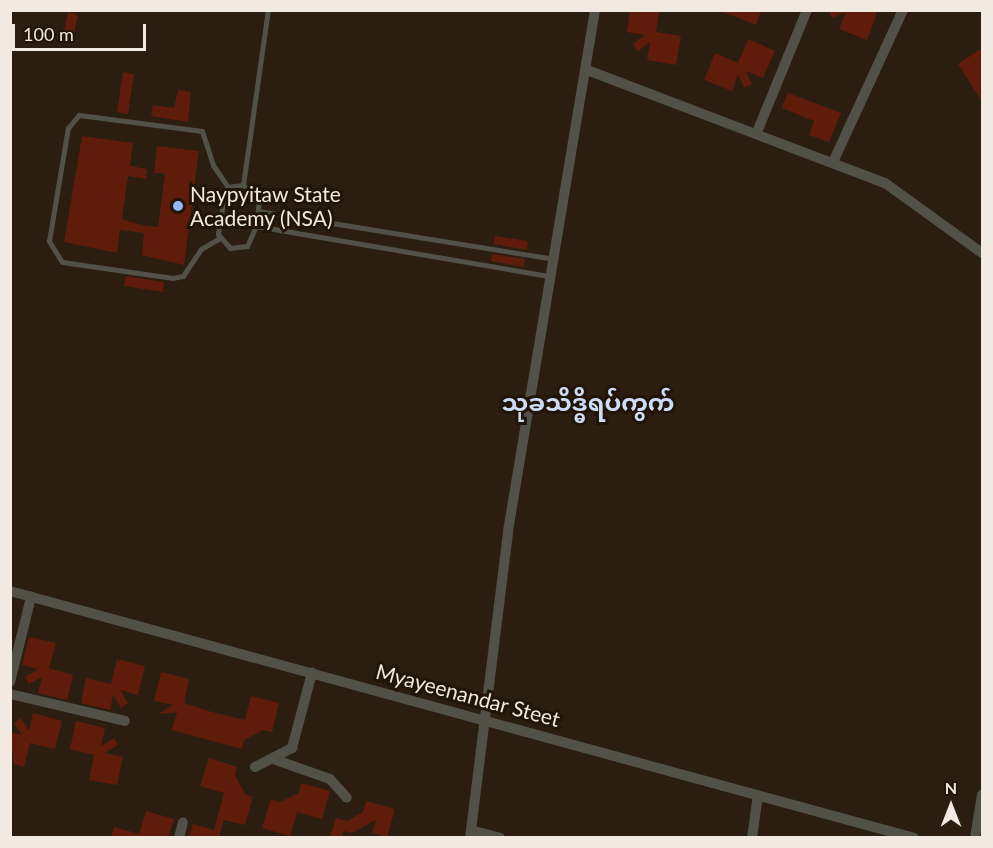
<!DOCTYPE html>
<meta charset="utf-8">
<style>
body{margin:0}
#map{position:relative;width:993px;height:848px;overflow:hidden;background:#2b1e10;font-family:Lato,"Noto Sans Myanmar",sans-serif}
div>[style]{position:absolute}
.building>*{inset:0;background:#5f1c0b}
.lane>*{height:5px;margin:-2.5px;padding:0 2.5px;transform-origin:2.5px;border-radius:2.5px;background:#525148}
.street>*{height:10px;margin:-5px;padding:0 5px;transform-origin:5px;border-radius:5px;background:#525148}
.dots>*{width:16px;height:16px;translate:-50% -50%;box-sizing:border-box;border:3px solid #211507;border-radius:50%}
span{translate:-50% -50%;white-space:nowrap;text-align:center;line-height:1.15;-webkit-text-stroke:6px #211507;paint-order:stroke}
.poi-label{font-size:21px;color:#f2e9e0}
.left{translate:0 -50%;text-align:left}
.street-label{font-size:21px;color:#f2e9e0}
.quarter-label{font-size:24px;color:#cedcf7;font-weight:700}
.frame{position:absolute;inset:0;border:12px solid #f2e9e0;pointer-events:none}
.north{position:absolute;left:921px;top:776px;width:60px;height:60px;-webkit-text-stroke:4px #211507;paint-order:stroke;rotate:0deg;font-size:16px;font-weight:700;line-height:24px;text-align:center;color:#f2e9e0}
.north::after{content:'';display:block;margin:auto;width:21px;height:27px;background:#f2e9e0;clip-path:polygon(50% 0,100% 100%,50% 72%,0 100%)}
.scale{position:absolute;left:12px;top:24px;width:134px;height:27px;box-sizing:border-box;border:3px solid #f2e9e0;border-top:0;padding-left:8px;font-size:18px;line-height:21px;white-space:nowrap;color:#f2e9e0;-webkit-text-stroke:4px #211507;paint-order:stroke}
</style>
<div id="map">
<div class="building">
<div style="clip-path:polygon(630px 10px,659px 10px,656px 32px,681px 36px,676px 65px,647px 60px,650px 42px,638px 51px,633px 44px,645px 35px,627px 32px)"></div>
<div style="clip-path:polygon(718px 10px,761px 10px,756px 25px)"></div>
<div style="clip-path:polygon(829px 10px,870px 10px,877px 13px,867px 40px,839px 29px,846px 12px,832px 18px)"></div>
<div style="clip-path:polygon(68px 12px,78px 15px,73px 38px,63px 36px)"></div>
<div style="clip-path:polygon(748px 39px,775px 51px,763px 78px,746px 71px,752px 84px,744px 88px,738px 74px,732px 91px,704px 80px,715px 53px,738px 63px)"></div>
<div style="clip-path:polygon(982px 48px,982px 102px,958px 64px)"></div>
<div style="clip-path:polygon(123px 72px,134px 74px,128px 114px,117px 112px)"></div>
<div style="clip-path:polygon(178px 90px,191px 92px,188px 122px,151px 116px,153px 105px,174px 108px)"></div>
<div style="clip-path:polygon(788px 93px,841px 113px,829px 142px,809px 135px,814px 121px,782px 108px)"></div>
<div style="clip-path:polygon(82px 136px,133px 143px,130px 166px,147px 169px,146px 179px,128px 176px,122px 219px,141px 225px,158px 227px,165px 174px,154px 173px,157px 146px,199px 151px,184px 265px,142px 255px,144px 233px,120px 230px,117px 253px,64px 242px)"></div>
<div style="clip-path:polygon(495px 236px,528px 241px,527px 250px,494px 244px)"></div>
<div style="clip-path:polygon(492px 254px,525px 259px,524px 267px,491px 261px)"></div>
<div style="clip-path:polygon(126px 276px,164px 282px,163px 292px,124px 286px)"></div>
<div style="clip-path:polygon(29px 637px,56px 643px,49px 668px,73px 675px,67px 700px,38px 693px,42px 677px,29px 684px,25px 677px,38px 669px,22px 665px)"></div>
<div style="clip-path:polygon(117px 659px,145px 666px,138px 695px,120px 690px,128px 703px,121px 708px,113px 695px,110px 710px,81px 703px,86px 678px,111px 684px)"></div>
<div style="clip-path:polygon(161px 672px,189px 679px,184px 703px,208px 711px,245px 720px,251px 696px,279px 703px,272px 732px,263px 730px,244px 740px,242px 749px,172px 730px,177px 712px,158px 714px,173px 705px,154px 701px)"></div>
<div style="clip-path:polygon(33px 713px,62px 721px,55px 749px,30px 743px,24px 767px,14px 764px,10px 732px,22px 735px,14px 723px,21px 718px,29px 731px)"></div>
<div style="clip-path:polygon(76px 721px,105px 728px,101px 746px,114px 738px,118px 745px,105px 753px,123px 757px,117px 785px,89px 780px,94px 755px,70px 749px)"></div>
<div style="clip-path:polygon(209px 758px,237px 767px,235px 775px,245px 794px,253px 797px,245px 825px,224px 820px,219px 837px,194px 837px,189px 836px,193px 824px,214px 830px,224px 793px,200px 786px)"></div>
<div style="clip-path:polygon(301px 783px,330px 791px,322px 819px,297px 812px,290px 836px,262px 828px,271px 799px,280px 802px,299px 793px)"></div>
<div style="clip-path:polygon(366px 801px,395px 809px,387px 837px,372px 833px,376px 820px,352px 833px,344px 831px,342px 837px,330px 837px,336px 818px,347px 821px,363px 812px)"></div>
<div style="clip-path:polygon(146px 811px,174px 819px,168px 837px,111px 837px,114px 827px,139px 834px)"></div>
</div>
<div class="lane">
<div style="left:243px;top:185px;width:177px;rotate:-81.9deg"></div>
<div style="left:243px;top:185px;width:21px;rotate:41deg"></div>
<div style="left:259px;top:199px;width:27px;rotate:96deg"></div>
<div style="left:256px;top:226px;width:22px;rotate:114deg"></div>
<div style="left:247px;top:246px;width:17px;rotate:173deg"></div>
<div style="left:230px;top:248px;width:18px;rotate:-131deg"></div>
<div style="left:218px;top:234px;width:38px;rotate:-81deg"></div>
<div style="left:224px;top:196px;width:10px;rotate:-66deg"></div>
<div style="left:228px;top:187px;width:15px;rotate:-8deg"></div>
<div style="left:258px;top:211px;width:299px;rotate:9.2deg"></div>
<div style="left:256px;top:226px;width:298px;rotate:9.7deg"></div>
<div style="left:220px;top:238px;width:22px;rotate:150deg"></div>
<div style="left:201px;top:249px;width:32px;rotate:124deg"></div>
<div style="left:183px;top:276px;width:10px;rotate:169deg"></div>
<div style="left:173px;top:278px;width:112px;rotate:-171.8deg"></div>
<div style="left:62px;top:262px;width:25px;rotate:-122deg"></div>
<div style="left:49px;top:241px;width:115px;rotate:-80.5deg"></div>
<div style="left:68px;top:128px;width:17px;rotate:-50deg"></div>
<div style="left:79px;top:115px;width:124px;rotate:7.4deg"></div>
<div style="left:202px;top:131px;width:36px;rotate:72deg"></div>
<div style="left:213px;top:165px;width:27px;rotate:56deg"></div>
</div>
<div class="street">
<div style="left:587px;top:70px;width:319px;rotate:20.8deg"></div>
<div style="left:885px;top:183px;width:120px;rotate:35.8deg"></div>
<div style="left:757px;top:132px;width:132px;rotate:-67.7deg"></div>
<div style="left:834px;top:160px;width:165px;rotate:-65.3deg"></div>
<div style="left:10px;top:591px;width:937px;rotate:15.28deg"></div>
<div style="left:10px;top:682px;width:88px;rotate:-76.1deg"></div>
<div style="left:10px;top:694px;width:118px;rotate:13.2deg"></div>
<div style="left:276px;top:760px;width:57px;rotate:19.4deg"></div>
<div style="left:330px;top:779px;width:25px;rotate:48deg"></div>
<div style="left:255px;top:767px;width:42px;rotate:-27.2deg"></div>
<div style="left:292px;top:748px;width:78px;rotate:-75.1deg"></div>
<div style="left:471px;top:830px;width:30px;rotate:15deg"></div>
<div style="left:179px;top:838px;width:16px;rotate:-76deg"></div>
<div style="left:470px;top:838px;width:309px;rotate:-82.9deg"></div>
<div style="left:508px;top:531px;width:528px;rotate:-80.52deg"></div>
<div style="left:752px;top:838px;width:43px;rotate:-82.1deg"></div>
<div style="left:975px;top:838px;width:44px;rotate:-80.8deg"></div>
</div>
<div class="dots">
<div style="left:178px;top:206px;background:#94b7fd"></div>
</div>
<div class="poi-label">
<span class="left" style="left:190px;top:206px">Naypyitaw State<br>Academy (NSA)</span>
</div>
<div class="street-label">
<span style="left:468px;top:695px;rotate:15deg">Myayeenandar Steet</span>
</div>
<div class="quarter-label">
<span style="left:588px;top:402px">သုခသိဒ္ဓိရပ်ကွက်</span>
</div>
<div class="frame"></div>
<div class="north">N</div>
<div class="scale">100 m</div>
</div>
